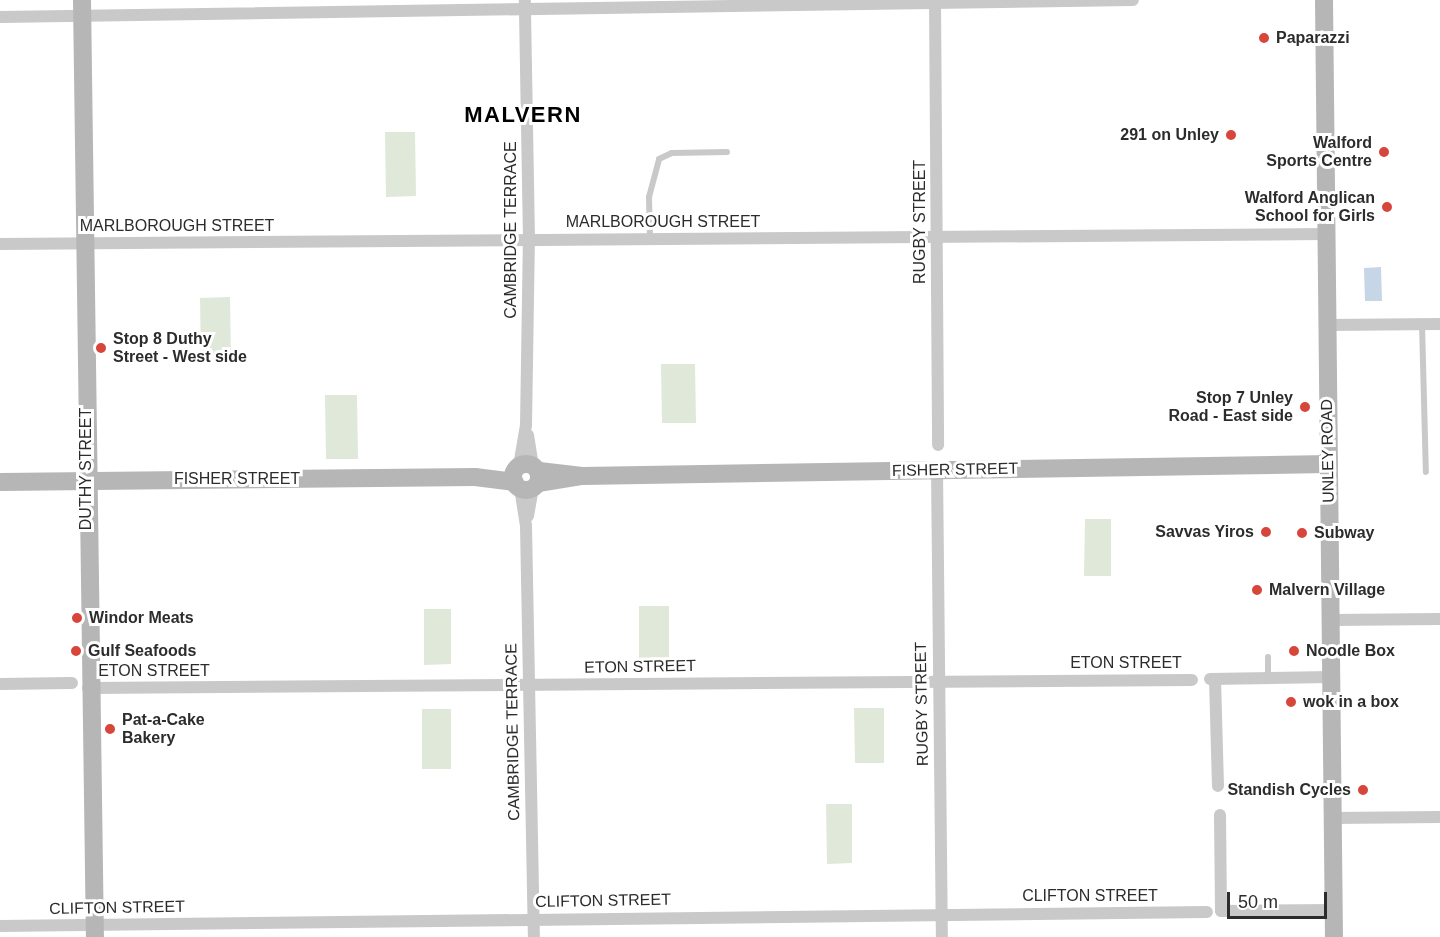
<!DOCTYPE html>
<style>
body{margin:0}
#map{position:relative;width:1440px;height:937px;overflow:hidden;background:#fff;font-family:Helvetica,sans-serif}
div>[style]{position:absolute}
.green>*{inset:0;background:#e0e8da}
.water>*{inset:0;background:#c7d6e7}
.lane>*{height:6px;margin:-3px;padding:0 3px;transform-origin:3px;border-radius:3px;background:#c9c9c9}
.street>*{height:12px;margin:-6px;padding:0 6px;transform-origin:6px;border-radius:6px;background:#c9c9c9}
.secondary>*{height:18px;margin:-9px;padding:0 9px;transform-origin:9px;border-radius:9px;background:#b6b6b6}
.secondary>.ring{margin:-9px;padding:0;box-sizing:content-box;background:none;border:18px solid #b6b6b6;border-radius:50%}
.dots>*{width:16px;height:16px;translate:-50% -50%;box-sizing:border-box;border:3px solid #fff;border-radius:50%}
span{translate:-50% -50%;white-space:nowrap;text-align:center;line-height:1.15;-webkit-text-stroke:6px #fff;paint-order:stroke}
.poi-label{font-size:16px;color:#2c2c2c;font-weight:700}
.left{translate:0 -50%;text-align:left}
.right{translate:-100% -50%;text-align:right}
.street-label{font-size:16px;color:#2c2c2c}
.district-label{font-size:22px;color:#000;font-weight:700;letter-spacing:1.5px}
.scale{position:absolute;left:1227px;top:892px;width:100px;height:27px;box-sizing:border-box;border:3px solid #2c2c2c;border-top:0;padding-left:8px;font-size:18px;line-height:21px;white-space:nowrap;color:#2c2c2c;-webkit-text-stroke:4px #fff;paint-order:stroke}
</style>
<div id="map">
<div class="green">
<div style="clip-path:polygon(385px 132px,415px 132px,416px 196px,386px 197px)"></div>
<div style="clip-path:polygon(230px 297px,231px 362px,201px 362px,200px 298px)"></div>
<div style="clip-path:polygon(661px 364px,695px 364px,696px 423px,662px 423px)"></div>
<div style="clip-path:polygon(325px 395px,357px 395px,358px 459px,326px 459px)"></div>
<div style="clip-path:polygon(1085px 519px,1111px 519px,1111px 576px,1084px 576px)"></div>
<div style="clip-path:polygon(639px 606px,669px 606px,669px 662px,639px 662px)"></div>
<div style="clip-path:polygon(424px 609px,451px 609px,451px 664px,424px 665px)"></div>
<div style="clip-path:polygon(854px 708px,884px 708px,884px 763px,855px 763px)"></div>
<div style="clip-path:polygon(422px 709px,451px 709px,451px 769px,422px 769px)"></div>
<div style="clip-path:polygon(826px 804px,852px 804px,852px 863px,827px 864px)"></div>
</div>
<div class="water">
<div style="clip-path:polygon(1381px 267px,1382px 301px,1365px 301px,1364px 268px)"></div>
</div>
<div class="lane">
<div style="left:650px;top:239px;width:42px;rotate:-91.4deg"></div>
<div style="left:649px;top:197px;width:39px;rotate:-75deg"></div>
<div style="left:659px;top:159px;width:14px;rotate:-25deg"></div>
<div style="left:672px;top:153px;width:55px;rotate:-1deg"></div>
<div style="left:1422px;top:324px;width:148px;rotate:88.5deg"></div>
<div style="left:1268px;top:678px;width:21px;rotate:-90deg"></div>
</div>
<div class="street">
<div style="left:935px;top:0;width:445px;rotate:89.6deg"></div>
<div style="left:0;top:17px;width:1133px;rotate:-0.86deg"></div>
<div style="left:0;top:244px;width:1326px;rotate:-0.43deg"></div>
<div style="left:1327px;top:325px;width:113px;rotate:-0.5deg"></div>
<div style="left:528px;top:435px;width:30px;rotate:81deg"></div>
<div style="left:519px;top:466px;width:42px;rotate:-80.3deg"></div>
<div style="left:526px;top:425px;width:185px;rotate:-89.1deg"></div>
<div style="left:529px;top:240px;width:240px;rotate:-91deg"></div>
<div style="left:937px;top:470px;width:467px;rotate:89.4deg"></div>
<div style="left:520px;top:488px;width:38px;rotate:81deg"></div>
<div style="left:526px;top:526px;width:411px;rotate:88.9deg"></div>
<div style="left:528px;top:516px;width:28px;rotate:-80deg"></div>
<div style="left:1331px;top:620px;width:109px;rotate:-0.5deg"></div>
<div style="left:1210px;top:679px;width:121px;rotate:-0.9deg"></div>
<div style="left:1215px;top:679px;width:107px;rotate:88.4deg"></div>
<div style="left:0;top:684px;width:72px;rotate:-0.8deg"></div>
<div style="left:88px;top:688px;width:1104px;rotate:-0.42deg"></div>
<div style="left:1220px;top:815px;width:96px;rotate:89.4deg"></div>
<div style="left:1221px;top:911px;width:113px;rotate:-0.5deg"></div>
<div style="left:1333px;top:818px;width:107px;rotate:-0.5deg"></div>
<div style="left:0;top:926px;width:1207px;rotate:-0.66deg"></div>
</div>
<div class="secondary">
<div style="left:82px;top:0;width:937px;rotate:89.21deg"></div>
<div style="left:1324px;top:0;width:937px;rotate:89.39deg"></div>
<div class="ring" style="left:513px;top:464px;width:8px;height:8px"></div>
<div style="left:582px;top:476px;width:747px;rotate:-0.92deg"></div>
<div style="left:0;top:482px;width:475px;rotate:-0.6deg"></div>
<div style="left:475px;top:477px;width:40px;rotate:7.1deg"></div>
<div style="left:538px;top:483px;width:45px;rotate:-9deg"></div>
<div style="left:582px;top:476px;width:43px;rotate:-173.4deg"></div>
</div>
<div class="dots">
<div style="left:1264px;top:38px;background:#d6463b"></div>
<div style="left:1231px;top:135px;background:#d6463b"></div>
<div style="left:1384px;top:152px;background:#d6463b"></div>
<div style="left:1387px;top:207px;background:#d6463b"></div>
<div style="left:101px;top:348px;background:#d6463b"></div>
<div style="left:1305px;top:407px;background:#d6463b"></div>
<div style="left:1266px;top:532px;background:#d6463b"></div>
<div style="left:1302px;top:533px;background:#d6463b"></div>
<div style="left:1257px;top:590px;background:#d6463b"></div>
<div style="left:77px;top:618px;background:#d6463b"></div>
<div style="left:76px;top:651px;background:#d6463b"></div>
<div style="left:1294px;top:651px;background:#d6463b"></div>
<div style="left:1291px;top:702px;background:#d6463b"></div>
<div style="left:110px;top:729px;background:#d6463b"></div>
<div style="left:1363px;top:790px;background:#d6463b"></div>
</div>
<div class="poi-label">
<span class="left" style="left:1276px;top:38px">Paparazzi</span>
<span class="right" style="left:1219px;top:135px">291 on Unley</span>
<span class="right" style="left:1372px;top:152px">Walford<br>Sports Centre</span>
<span class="right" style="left:1375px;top:207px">Walford Anglican<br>School for Girls</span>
<span class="left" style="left:113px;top:348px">Stop 8 Duthy<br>Street - West side</span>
<span class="right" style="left:1293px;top:407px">Stop 7 Unley<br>Road - East side</span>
<span class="right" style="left:1254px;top:532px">Savvas Yiros</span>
<span class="left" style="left:1314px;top:533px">Subway</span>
<span class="left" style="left:1269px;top:590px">Malvern Village</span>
<span class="left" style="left:89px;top:618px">Windor Meats</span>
<span class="left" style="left:88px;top:651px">Gulf Seafoods</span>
<span class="left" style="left:1306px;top:651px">Noodle Box</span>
<span class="left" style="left:1303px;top:702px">wok in a box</span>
<span class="left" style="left:122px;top:729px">Pat-a-Cake<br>Bakery</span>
<span class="right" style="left:1351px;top:790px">Standish Cycles</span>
</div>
<div class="street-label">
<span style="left:663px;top:222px">MARLBOROUGH STREET</span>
<span style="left:920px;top:222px;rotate:-90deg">RUGBY STREET</span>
<span style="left:177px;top:226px">MARLBOROUGH STREET</span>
<span style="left:511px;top:230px;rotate:-90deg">CAMBRIDGE TERRACE</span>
<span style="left:1328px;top:451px;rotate:-91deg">UNLEY ROAD</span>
<span style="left:86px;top:469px;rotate:-90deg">DUTHY STREET</span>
<span style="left:955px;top:470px;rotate:-1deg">FISHER STREET</span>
<span style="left:237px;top:479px">FISHER STREET</span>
<span style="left:1126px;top:663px">ETON STREET</span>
<span style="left:640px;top:667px;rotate:-1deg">ETON STREET</span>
<span style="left:154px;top:671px">ETON STREET</span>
<span style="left:922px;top:704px;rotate:-91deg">RUGBY STREET</span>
<span style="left:513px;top:732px;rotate:-91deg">CAMBRIDGE TERRACE</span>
<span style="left:1090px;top:896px">CLIFTON STREET</span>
<span style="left:603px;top:901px;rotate:-1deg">CLIFTON STREET</span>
<span style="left:117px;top:908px;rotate:-1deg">CLIFTON STREET</span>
</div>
<div class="district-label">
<span style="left:523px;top:115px">MALVERN</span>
</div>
<div class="scale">50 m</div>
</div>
